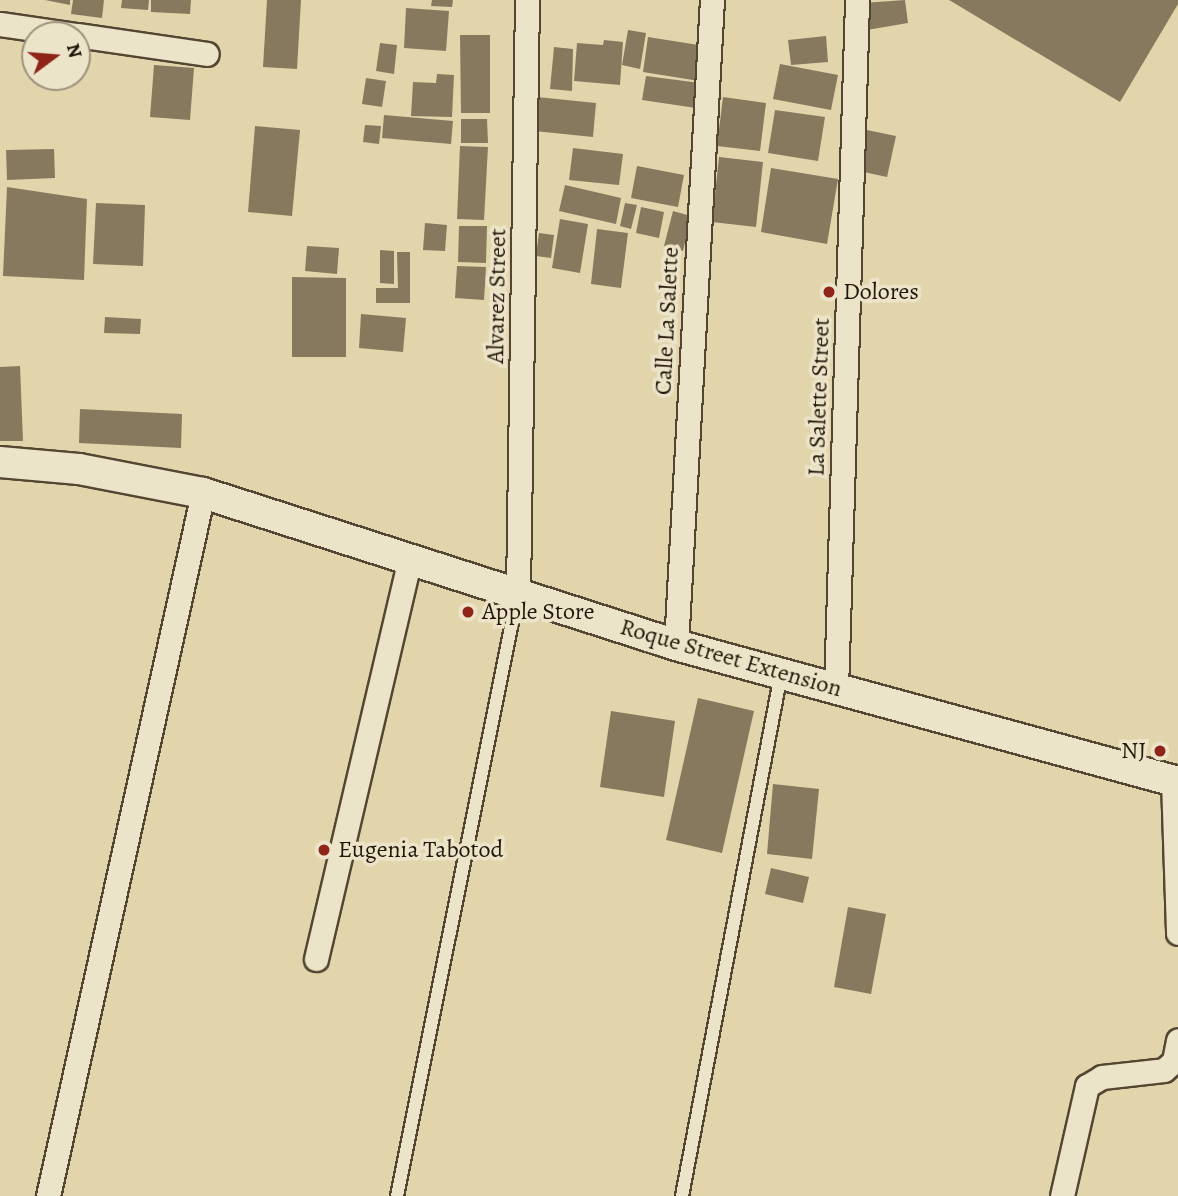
<!DOCTYPE html>
<style>
body{margin:0}
#map{position:relative;width:1178px;height:1196px;overflow:hidden;background:#e2d5ac;font-family:Alegreya,serif}
div>[style]{position:absolute}
.building>*{inset:0;background:#87795e}
.roads{filter:drop-shadow(2px 0 #544632) drop-shadow(-2px 0 #544632) drop-shadow(0 2px #544632) drop-shadow(0 -2px #544632)}
.service>*{height:12px;margin:-6px;padding:0 6px;transform-origin:6px;border-radius:6px;background:#ece4c9}
.minor>*{height:23px;margin:-11.5px;padding:0 11.5px;transform-origin:11.5px;border-radius:11.5px;background:#ece4c9}
.tertiary>*{height:30px;margin:-15px;padding:0 15px;transform-origin:15px;border-radius:15px;background:#ece4c9}
.dots>*{width:19px;height:19px;translate:-50% -50%;box-sizing:border-box;border:4px solid #ece4c9;border-radius:50%}
span{translate:-50% -50%;white-space:nowrap;text-align:center;line-height:1.15;-webkit-text-stroke:7px #ece4c9;paint-order:stroke}
.poi-label{font-size:24px;color:#241609}
.left{translate:0 -50%;text-align:left}
.right{translate:-100% -50%;text-align:right}
.street-label{font-size:24px;color:#241609}
.north{position:absolute;left:21px;top:21px;width:70px;height:70px;box-sizing:border-box;background:#ece4c9;border:2px solid #9c927c;border-radius:50%;rotate:74deg;font-size:19px;font-weight:700;line-height:28px;text-align:center;color:#241609}
.north::after{content:'';display:block;margin:auto;width:24px;height:32px;background:#8f2418;clip-path:polygon(50% 0,100% 100%,50% 72%,0 100%)}
</style>
<div id="map">
<div class="building">
<div style="clip-path:polygon(45px 0,70px 0,70px 5px)"></div>
<div style="clip-path:polygon(73px 0,104px 0,102px 18px,71px 14px)"></div>
<div style="clip-path:polygon(122px 0,149px 0,148px 10px,121px 8px)"></div>
<div style="clip-path:polygon(151px 0,191px 0,190px 14px,151px 12px)"></div>
<div style="clip-path:polygon(267px 0,301px 0,297px 69px,263px 67px)"></div>
<div style="clip-path:polygon(432px 0,453px 0,452px 7px,431px 6px)"></div>
<div style="clip-path:polygon(905px 0,908px 23px,867px 30px,863px 3px)"></div>
<div style="clip-path:polygon(949px 0,1178px 0,1178px 4px,1120px 102px)"></div>
<div style="clip-path:polygon(406px 8px,449px 11px,446px 51px,404px 48px)"></div>
<div style="clip-path:polygon(628px 30px,646px 33px,640px 69px,622px 65px)"></div>
<div style="clip-path:polygon(460px 35px,490px 35px,490px 113px,461px 113px)"></div>
<div style="clip-path:polygon(826px 36px,828px 62px,791px 65px,788px 40px)"></div>
<div style="clip-path:polygon(648px 37px,705px 46px,699px 81px,643px 72px)"></div>
<div style="clip-path:polygon(604px 40px,623px 42px,620px 85px,574px 81px,577px 43px,603px 45px)"></div>
<div style="clip-path:polygon(380px 43px,397px 45px,394px 74px,376px 71px)"></div>
<div style="clip-path:polygon(554px 47px,573px 49px,572px 91px,550px 89px)"></div>
<div style="clip-path:polygon(780px 64px,838px 75px,831px 110px,773px 99px)"></div>
<div style="clip-path:polygon(154px 65px,194px 68px,190px 120px,150px 117px)"></div>
<div style="clip-path:polygon(437px 74px,454px 75px,452px 117px,411px 116px,413px 82px,436px 83px)"></div>
<div style="clip-path:polygon(646px 76px,700px 83px,696px 108px,642px 100px)"></div>
<div style="clip-path:polygon(366px 78px,386px 81px,382px 107px,362px 104px)"></div>
<div style="clip-path:polygon(537px 97px,596px 103px,593px 137px,534px 131px)"></div>
<div style="clip-path:polygon(723px 97px,766px 103px,760px 151px,717px 146px)"></div>
<div style="clip-path:polygon(775px 110px,825px 117px,818px 161px,768px 153px)"></div>
<div style="clip-path:polygon(384px 115px,453px 121px,451px 144px,382px 138px)"></div>
<div style="clip-path:polygon(461px 119px,487px 119px,488px 143px,461px 143px)"></div>
<div style="clip-path:polygon(365px 125px,381px 126px,379px 144px,363px 142px)"></div>
<div style="clip-path:polygon(255px 126px,300px 130px,292px 216px,248px 212px)"></div>
<div style="clip-path:polygon(867px 130px,896px 136px,887px 177px,859px 171px)"></div>
<div style="clip-path:polygon(460px 146px,488px 147px,484px 220px,457px 219px)"></div>
<div style="clip-path:polygon(573px 148px,623px 154px,619px 185px,569px 180px)"></div>
<div style="clip-path:polygon(54px 149px,55px 178px,7px 180px,6px 150px)"></div>
<div style="clip-path:polygon(719px 157px,763px 162px,756px 227px,712px 222px)"></div>
<div style="clip-path:polygon(637px 166px,684px 175px,678px 207px,631px 198px)"></div>
<div style="clip-path:polygon(771px 168px,838px 179px,827px 244px,761px 232px)"></div>
<div style="clip-path:polygon(565px 185px,621px 198px,616px 224px,559px 211px)"></div>
<div style="clip-path:polygon(7px 187px,87px 199px,84px 280px,3px 276px)"></div>
<div style="clip-path:polygon(96px 203px,145px 205px,143px 266px,93px 264px)"></div>
<div style="clip-path:polygon(625px 203px,637px 205px,631px 229px,620px 226px)"></div>
<div style="clip-path:polygon(641px 207px,664px 212px,659px 238px,636px 233px)"></div>
<div style="clip-path:polygon(673px 211px,691px 216px,683px 251px,664px 246px)"></div>
<div style="clip-path:polygon(560px 219px,588px 224px,580px 273px,552px 268px)"></div>
<div style="clip-path:polygon(425px 223px,447px 225px,445px 251px,423px 250px)"></div>
<div style="clip-path:polygon(459px 226px,487px 226px,486px 263px,458px 262px)"></div>
<div style="clip-path:polygon(597px 229px,628px 233px,621px 288px,591px 284px)"></div>
<div style="clip-path:polygon(539px 233px,554px 235px,551px 258px,536px 256px)"></div>
<div style="clip-path:polygon(307px 246px,339px 248px,337px 274px,305px 271px)"></div>
<div style="clip-path:polygon(380px 250px,394px 251px,394px 284px,380px 283px)"></div>
<div style="clip-path:polygon(397px 252px,410px 252px,410px 303px,376px 303px,376px 288px,398px 288px)"></div>
<div style="clip-path:polygon(457px 266px,486px 267px,484px 300px,455px 298px)"></div>
<div style="clip-path:polygon(292px 277px,346px 278px,346px 357px,292px 357px)"></div>
<div style="clip-path:polygon(361px 314px,406px 318px,403px 352px,359px 348px)"></div>
<div style="clip-path:polygon(105px 317px,141px 319px,140px 334px,104px 333px)"></div>
<div style="clip-path:polygon(20px 366px,23px 441px,0 441px,0 367px)"></div>
<div style="clip-path:polygon(80px 409px,182px 414px,181px 448px,79px 443px)"></div>
<div style="clip-path:polygon(698px 698px,754px 711px,722px 853px,666px 840px)"></div>
<div style="clip-path:polygon(611px 711px,675px 721px,664px 797px,600px 787px)"></div>
<div style="clip-path:polygon(773px 784px,819px 789px,812px 859px,767px 854px)"></div>
<div style="clip-path:polygon(771px 868px,809px 877px,803px 903px,765px 894px)"></div>
<div style="clip-path:polygon(848px 907px,886px 914px,871px 994px,834px 987px)"></div>
</div>
<div class="roads">
<div class="service">
<div style="left:397px;top:1196px;width:616px;rotate:-78.67deg"></div>
<div style="left:682px;top:1196px;width:531px;rotate:-79.26deg"></div>
</div>
<div class="minor">
<div style="left:0;top:24px;width:76px;rotate:8.3deg"></div>
<div style="left:77px;top:35px;width:131px;rotate:8.3deg"></div>
<div style="left:518px;top:592px;width:592px;rotate:-89.13deg"></div>
<div style="left:676px;top:645px;width:646px;rotate:-86.81deg"></div>
<div style="left:836px;top:689px;width:689px;rotate:-88.25deg"></div>
<div style="left:1173px;top:780px;width:153px;rotate:88.1deg"></div>
<div style="left:316px;top:959px;width:412px;rotate:-76.8deg"></div>
<div style="left:48px;top:1196px;width:720px;rotate:-77.57deg"></div>
<div style="left:1062px;top:1196px;width:113px;rotate:-77.2deg"></div>
<div style="left:1087px;top:1086px;width:17px;rotate:-31deg"></div>
<div style="left:1102px;top:1077px;width:62px;rotate:-6.4deg"></div>
<div style="left:1164px;top:1070px;width:13px;rotate:-42deg"></div>
<div style="left:1174px;top:1061px;width:21px;rotate:-79deg"></div>
</div>
<div class="tertiary">
<div style="left:0;top:462px;width:79px;rotate:5.1deg"></div>
<div style="left:79px;top:469px;width:126px;rotate:11deg"></div>
<div style="left:203px;top:493px;width:497px;rotate:17.8deg"></div>
<div style="left:676px;top:645px;width:520px;rotate:15.26deg"></div>
</div>
</div>
<div class="dots">
<div style="left:829px;top:292px;background:#8f2418"></div>
<div style="left:468px;top:612px;background:#8f2418"></div>
<div style="left:1160px;top:751px;background:#8f2418"></div>
<div style="left:324px;top:850px;background:#8f2418"></div>
</div>
<div class="poi-label">
<span class="left" style="left:843px;top:292px">Dolores</span>
<span class="left" style="left:482px;top:612px">Apple Store</span>
<span class="right" style="left:1146px;top:751px">NJ</span>
<span class="left" style="left:338px;top:850px">Eugenia Tabotod</span>
</div>
<div class="street-label">
<span style="left:497px;top:296px;rotate:-89deg">Alvarez Street</span>
<span style="left:667px;top:321px;rotate:-87deg">Calle La Salette</span>
<span style="left:819px;top:397px;rotate:-88deg">La Salette Street</span>
<span style="left:731px;top:658px;rotate:16deg">Roque Street Extension</span>
</div>
<div class="north">N</div>
</div>
